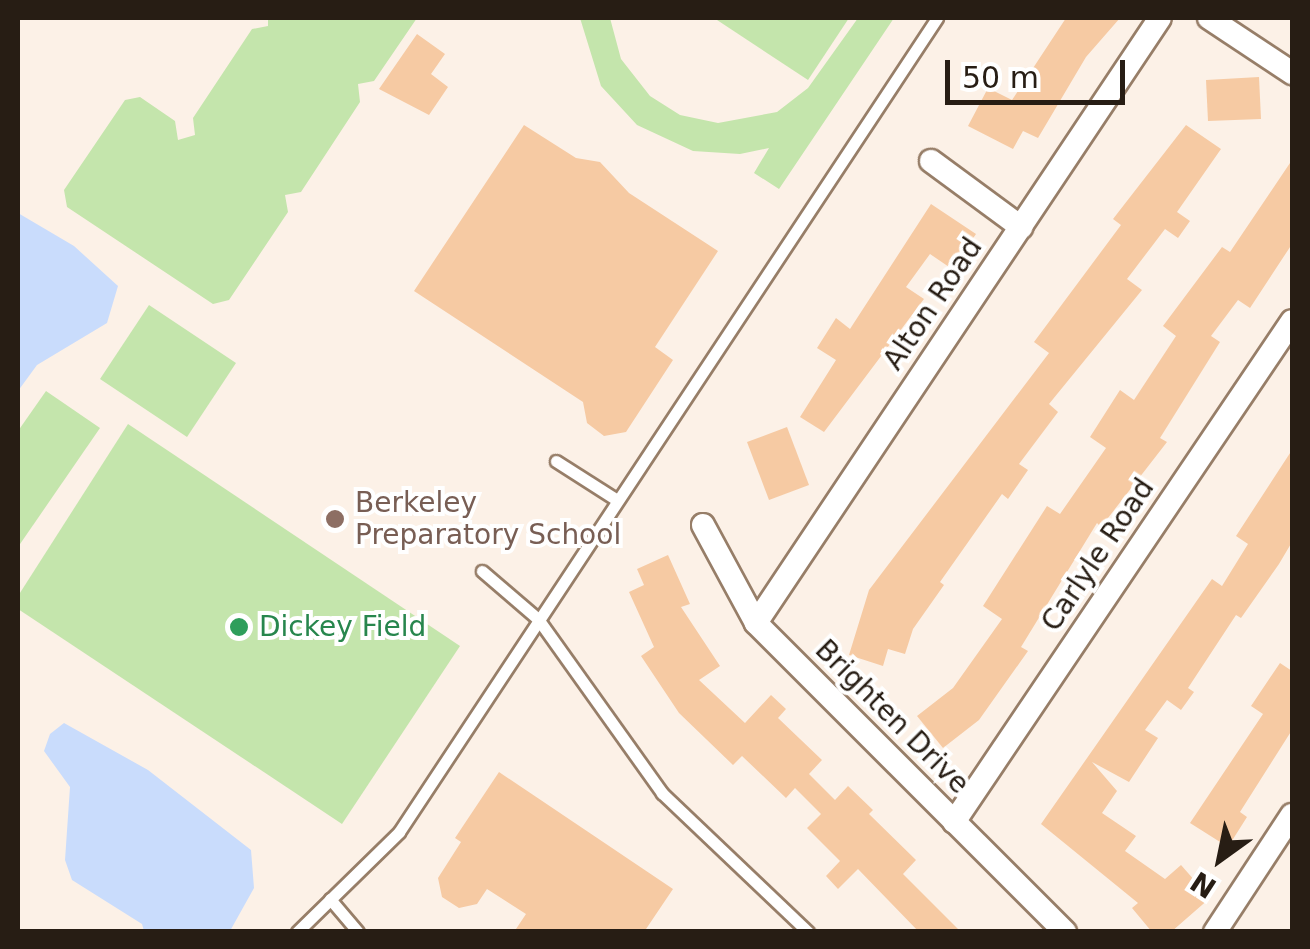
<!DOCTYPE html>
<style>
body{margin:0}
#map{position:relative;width:1310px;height:949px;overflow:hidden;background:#fcf1e7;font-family:"DejaVu Sans",sans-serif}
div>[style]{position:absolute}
.green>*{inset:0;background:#c4e5ac}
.water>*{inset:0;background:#c9dcfc}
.building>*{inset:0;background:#f6caa3}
.roads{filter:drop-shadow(2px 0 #977e68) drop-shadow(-2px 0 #977e68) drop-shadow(0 2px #977e68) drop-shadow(0 -2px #977e68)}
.lane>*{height:11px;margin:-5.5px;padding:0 5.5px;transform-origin:5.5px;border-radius:5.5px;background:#fff}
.street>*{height:22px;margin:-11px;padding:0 11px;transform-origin:11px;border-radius:11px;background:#fff}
.dots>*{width:28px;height:28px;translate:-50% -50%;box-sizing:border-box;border:5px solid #fff;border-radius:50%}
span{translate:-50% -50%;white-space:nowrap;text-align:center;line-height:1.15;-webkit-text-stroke:8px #fff;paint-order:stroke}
.street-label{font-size:28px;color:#271d14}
.education-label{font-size:28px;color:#785e54}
.left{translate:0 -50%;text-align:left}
.leisure-label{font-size:28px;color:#27864d}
.frame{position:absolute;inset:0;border:20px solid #271d14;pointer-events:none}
.north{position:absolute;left:1170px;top:809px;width:100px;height:100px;-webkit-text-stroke:8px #fff;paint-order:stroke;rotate:213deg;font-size:28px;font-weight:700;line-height:40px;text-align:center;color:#271d14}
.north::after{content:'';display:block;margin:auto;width:35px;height:45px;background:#271d14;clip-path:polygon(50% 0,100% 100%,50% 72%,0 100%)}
.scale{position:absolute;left:945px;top:60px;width:180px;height:45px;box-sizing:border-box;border:5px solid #271d14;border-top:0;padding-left:12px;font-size:30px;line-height:35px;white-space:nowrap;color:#271d14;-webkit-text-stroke:8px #fff;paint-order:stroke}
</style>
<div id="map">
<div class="green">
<div style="clip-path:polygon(268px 18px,417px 18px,374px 81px,358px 84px,360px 102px,301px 192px,285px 195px,288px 212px,229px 300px,213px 304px,67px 207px,64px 190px,125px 100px,140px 97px,175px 121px,178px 140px,195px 135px,193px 118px,252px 29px,268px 26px)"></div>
<div style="clip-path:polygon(580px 18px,610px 18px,621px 59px,650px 96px,680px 115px,718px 123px,777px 112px,808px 88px,858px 18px,894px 18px,779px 189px,754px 173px,769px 148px,740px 154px,693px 151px,637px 125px,601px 86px)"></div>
<div style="clip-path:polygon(714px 18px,849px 18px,808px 80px)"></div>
<div style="clip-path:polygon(149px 305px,236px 363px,187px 437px,100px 379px)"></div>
<div style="clip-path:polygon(46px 391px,100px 428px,18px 547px,18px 431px)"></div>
<div style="clip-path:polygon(128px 424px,460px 646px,342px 824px,18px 609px,18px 596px)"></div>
</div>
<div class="water">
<div style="clip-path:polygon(18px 213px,74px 246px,118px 286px,107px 323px,37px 365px,18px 391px)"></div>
<div style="clip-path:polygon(64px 723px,148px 770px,251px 850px,254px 888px,230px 931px,144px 931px,142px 924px,72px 880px,65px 860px,70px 787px,44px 751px,50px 734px)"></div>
</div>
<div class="building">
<div style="clip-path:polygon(1066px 18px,1120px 18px,1086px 57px,1038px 138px,1023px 131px,1013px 149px,968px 126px,988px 88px,1012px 100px)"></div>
<div style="clip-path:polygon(417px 34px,445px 54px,431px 74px,448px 87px,429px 115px,379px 89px)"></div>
<div style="clip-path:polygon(1259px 77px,1261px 119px,1208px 121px,1206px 80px)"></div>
<div style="clip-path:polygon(524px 125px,576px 158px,600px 162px,629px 193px,718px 251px,655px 347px,673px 360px,626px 432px,604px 436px,587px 423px,583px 402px,414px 291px)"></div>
<div style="clip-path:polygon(1186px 125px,1221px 149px,1177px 212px,1190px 221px,1178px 238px,1165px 229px,1127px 279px,1142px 290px,1049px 404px,1058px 412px,1019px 464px,1028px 470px,1008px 499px,1002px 494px,940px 582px,944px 585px,913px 629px,905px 654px,888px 649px,883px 666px,849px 655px,869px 590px,1049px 353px,1034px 342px,1121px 225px,1113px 219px)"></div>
<div style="clip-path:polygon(1292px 160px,1292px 244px,1250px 308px,1238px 300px,1211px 336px,1220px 342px,1160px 438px,1167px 442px,1101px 527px,1097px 523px,1021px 647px,1028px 651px,979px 720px,943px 748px,917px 716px,953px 688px,1002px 619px,983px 606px,1047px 506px,1060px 514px,1106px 448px,1090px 437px,1120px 390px,1134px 400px,1176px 336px,1163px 326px,1222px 247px,1230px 252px)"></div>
<div style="clip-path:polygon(931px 204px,976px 234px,952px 269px,930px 254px,906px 287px,924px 299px,824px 432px,800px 417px,836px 360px,817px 348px,836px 318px,850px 329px)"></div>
<div style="clip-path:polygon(787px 427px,809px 485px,769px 500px,747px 442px)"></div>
<div style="clip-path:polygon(1292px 450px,1292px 542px,1279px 564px,1241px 618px,1236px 615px,1188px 688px,1194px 692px,1181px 710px,1167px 700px,1145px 730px,1158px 738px,1129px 782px,1092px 762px,1117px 791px,1102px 813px,1136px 836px,1125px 851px,1165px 879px,1181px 865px,1210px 898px,1171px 932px,1152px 932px,1132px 908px,1138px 903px,1041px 824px,1212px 579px,1222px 586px,1248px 544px,1236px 536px)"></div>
<div style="clip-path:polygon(668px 555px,690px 604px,681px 607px,720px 666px,699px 680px,745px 723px,771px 695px,786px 709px,778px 718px,822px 760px,809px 774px,835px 800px,848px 786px,873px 810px,869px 814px,916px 860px,903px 874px,961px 932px,919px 932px,858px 869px,838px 889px,826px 876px,840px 861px,807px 828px,821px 814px,795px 788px,786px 798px,742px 756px,733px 765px,679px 713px,641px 656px,654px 647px,629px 592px,644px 585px,637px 569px)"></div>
<div style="clip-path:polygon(1280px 663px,1292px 671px,1292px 730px,1240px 812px,1247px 817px,1228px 847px,1190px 823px,1263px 714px,1251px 706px)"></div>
<div style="clip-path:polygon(499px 772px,673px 889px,644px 932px,514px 932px,526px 914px,487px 889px,477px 904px,459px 908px,442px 897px,438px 878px,461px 842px,455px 838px)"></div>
</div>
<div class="roads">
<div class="lane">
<div style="left:556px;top:461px;width:72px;rotate:32.6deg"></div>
<div style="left:482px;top:571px;width:74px;rotate:40.6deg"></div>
<div style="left:538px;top:619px;width:214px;rotate:54.5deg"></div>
<div style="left:662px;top:793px;width:202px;rotate:43.6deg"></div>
<div style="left:330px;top:899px;width:43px;rotate:49.7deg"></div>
<div style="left:297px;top:932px;width:143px;rotate:-44.4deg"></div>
<div style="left:399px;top:832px;width:976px;rotate:-56.54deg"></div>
</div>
<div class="street">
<div style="left:1209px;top:18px;width:100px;rotate:33.5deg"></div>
<div style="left:931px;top:161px;width:112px;rotate:36.3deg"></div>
<div style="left:703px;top:525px;width:111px;rotate:61.6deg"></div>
<div style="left:756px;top:623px;width:437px;rotate:45deg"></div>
<div style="left:756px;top:623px;width:727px;rotate:-56.27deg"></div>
<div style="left:954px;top:822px;width:604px;rotate:-55.99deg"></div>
<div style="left:1215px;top:932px;width:140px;rotate:-56.7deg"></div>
</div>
</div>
<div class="dots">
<div style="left:335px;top:519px;background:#8d6e63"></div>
<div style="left:239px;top:627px;background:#2e9e5b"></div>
</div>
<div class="street-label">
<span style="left:933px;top:304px;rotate:-56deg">Alton Road</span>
<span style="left:1098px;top:555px;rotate:-56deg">Carlyle Road</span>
<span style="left:892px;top:717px;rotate:45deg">Brighten Drive</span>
</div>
<div class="education-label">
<span class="left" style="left:355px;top:519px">Berkeley<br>Preparatory School</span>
</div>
<div class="leisure-label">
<span class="left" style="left:259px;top:627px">Dickey Field</span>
</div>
<div class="frame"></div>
<div class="north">N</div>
<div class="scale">50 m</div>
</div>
